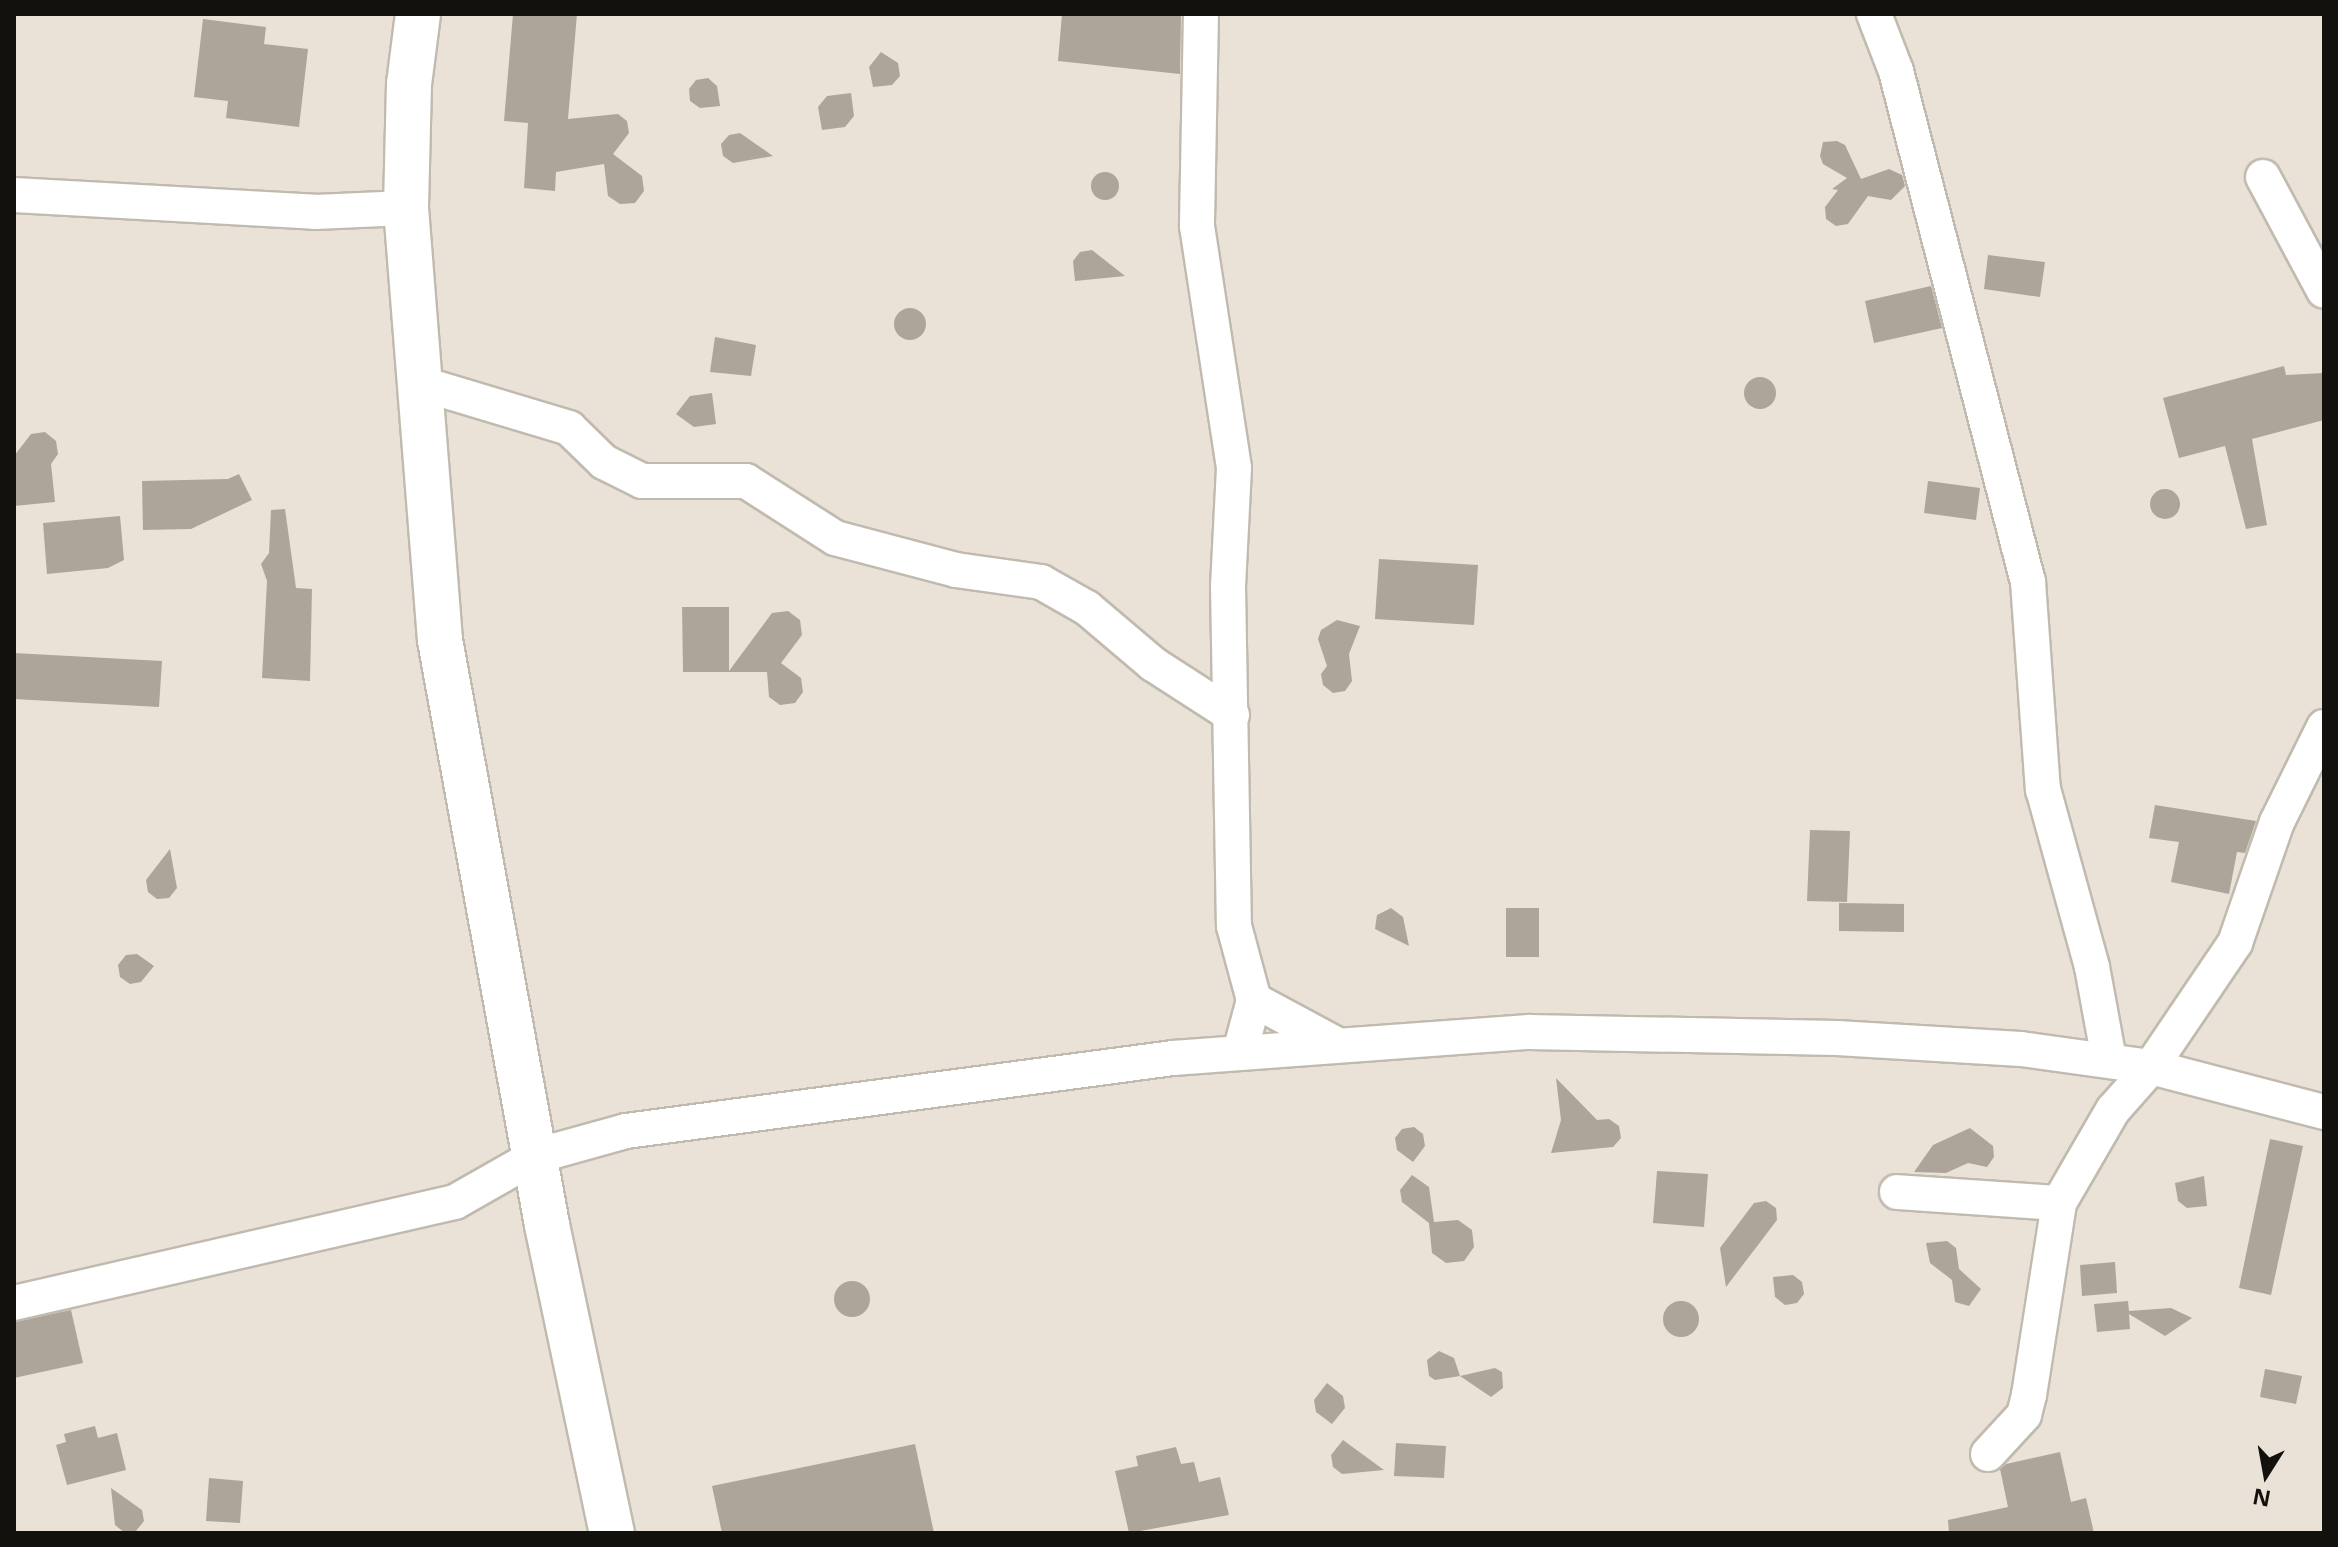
<!DOCTYPE html>
<style>
body{margin:0}
#map{position:relative;width:2338px;height:1547px;overflow:hidden;background:#eae2d6;font-family:"Noto Sans",sans-serif}
div>[style]{position:absolute}
.building>*{inset:0;background:#ada59a}
.round{border-radius:50%}
.roads{filter:drop-shadow(2px 0 #c1baaf) drop-shadow(-2px 0 #c1baaf) drop-shadow(0 2px #c1baaf) drop-shadow(0 -2px #c1baaf)}
.street>*{height:34px;margin:-17px;padding:0 17px;transform-origin:17px;border-radius:17px;background:#fff}
.secondary>*{height:44px;margin:-22px;padding:0 22px;transform-origin:22px;border-radius:22px;background:#fff}
span{translate:-50% -50%;white-space:nowrap;text-align:center;line-height:1.15;-webkit-text-stroke:6px #eae2d6;paint-order:stroke}
.frame{position:absolute;inset:0;border:16px solid #13110d;pointer-events:none}
.north{position:absolute;left:2226px;top:1435px;width:80px;height:80px;-webkit-text-stroke:6px #eae2d6;paint-order:stroke;rotate:191deg;font-size:22px;font-weight:700;line-height:32px;text-align:center;color:#13110d}
.north::after{content:'';display:block;margin:auto;width:28px;height:36px;background:#13110d;clip-path:polygon(50% 0,100% 100%,50% 72%,0 100%)}
</style>
<div id="map">
<div class="building">
<div style="clip-path:polygon(513px 14px,577px 14px,568px 119px,618px 114px,627px 121px,629px 133px,613px 154px,642px 176px,644px 191px,635px 203px,620px 204px,608px 196px,604px 164px,556px 172px,555px 191px,524px 188px,528px 123px,504px 121px)"></div>
<div style="clip-path:polygon(1062px 14px,1181px 14px,1180px 74px,1058px 61px)"></div>
<div style="clip-path:polygon(203px 19px,266px 27px,264px 44px,308px 49px,299px 127px,226px 118px,228px 101px,194px 97px)"></div>
<div style="clip-path:polygon(881px 52px,898px 63px,900px 76px,892px 85px,873px 87px,869px 67px)"></div>
<div style="clip-path:polygon(708px 78px,717px 86px,720px 106px,700px 108px,690px 101px,689px 89px,696px 80px)"></div>
<div style="clip-path:polygon(851px 93px,854px 116px,845px 127px,822px 130px,818px 107px,827px 96px)"></div>
<div style="clip-path:polygon(740px 133px,773px 156px,733px 163px,723px 156px,721px 144px,729px 135px)"></div>
<div style="clip-path:polygon(1837px 141px,1845px 145px,1861px 179px,1889px 169px,1902px 175px,1905px 186px,1891px 200px,1868px 196px,1848px 224px,1836px 226px,1826px 219px,1825px 207px,1838px 190px,1832px 189px,1847px 178px,1823px 164px,1820px 156px,1823px 142px)"></div>
<div class="round" style="left:1091px;top:172px;width:28px;height:28px"></div>
<div style="clip-path:polygon(1092px 250px,1125px 276px,1075px 281px,1073px 261px,1080px 252px)"></div>
<div style="clip-path:polygon(1988px 255px,2045px 262px,2040px 297px,1984px 289px)"></div>
<div style="clip-path:polygon(1931px 286px,1942px 328px,1874px 343px,1865px 301px)"></div>
<div class="round" style="left:894px;top:308px;width:32px;height:32px"></div>
<div style="clip-path:polygon(715px 337px,756px 345px,751px 376px,710px 372px)"></div>
<div style="clip-path:polygon(2284px 366px,2286px 375px,2324px 373px,2324px 420px,2252px 439px,2267px 525px,2246px 529px,2225px 446px,2179px 458px,2163px 398px)"></div>
<div class="round" style="left:1744px;top:377px;width:32px;height:32px"></div>
<div style="clip-path:polygon(712px 393px,716px 424px,694px 427px,676px 414px,690px 396px)"></div>
<div style="clip-path:polygon(45px 432px,56px 441px,58px 454px,51px 464px,55px 502px,14px 506px,14px 456px,31px 434px)"></div>
<div style="clip-path:polygon(239px 474px,252px 500px,191px 529px,143px 530px,142px 481px,228px 479px)"></div>
<div style="clip-path:polygon(1928px 481px,1980px 488px,1976px 520px,1924px 513px)"></div>
<div class="round" style="left:2150px;top:489px;width:30px;height:30px"></div>
<div style="clip-path:polygon(285px 509px,296px 588px,312px 589px,310px 681px,262px 678px,267px 581px,261px 564px,269px 553px,271px 510px)"></div>
<div style="clip-path:polygon(120px 516px,124px 560px,108px 568px,47px 574px,43px 523px)"></div>
<div style="clip-path:polygon(1379px 559px,1478px 565px,1474px 625px,1375px 619px)"></div>
<div style="clip-path:polygon(682px 607px,729px 607px,729px 671px,772px 613px,788px 611px,800px 620px,802px 635px,781px 663px,801px 678px,803px 692px,795px 703px,780px 705px,769px 697px,767px 672px,683px 672px)"></div>
<div style="clip-path:polygon(1337px 620px,1360px 626px,1349px 654px,1352px 681px,1345px 691px,1333px 693px,1323px 685px,1321px 674px,1327px 666px,1318px 639px,1321px 630px)"></div>
<div style="clip-path:polygon(14px 653px,162px 661px,159px 707px,14px 699px)"></div>
<div style="clip-path:polygon(2155px 805px,2256px 821px,2245px 853px,2237px 852px,2229px 894px,2171px 882px,2179px 842px,2149px 838px)"></div>
<div style="clip-path:polygon(1810px 830px,1850px 831px,1847px 902px,1807px 901px)"></div>
<div style="clip-path:polygon(170px 849px,177px 888px,169px 898px,157px 899px,148px 892px,146px 880px)"></div>
<div style="clip-path:polygon(1839px 903px,1904px 904px,1904px 932px,1839px 931px)"></div>
<div style="clip-path:polygon(1391px 908px,1403px 917px,1409px 946px,1375px 929px,1377px 915px)"></div>
<div style="clip-path:polygon(1506px 908px,1539px 908px,1539px 957px,1506px 957px)"></div>
<div style="clip-path:polygon(137px 954px,154px 966px,141px 982px,130px 984px,120px 977px,118px 965px,126px 955px)"></div>
<div style="clip-path:polygon(1556px 1078px,1597px 1120px,1609px 1119px,1619px 1126px,1621px 1138px,1613px 1147px,1551px 1153px,1561px 1120px)"></div>
<div style="clip-path:polygon(1414px 1127px,1423px 1134px,1425px 1146px,1413px 1162px,1397px 1150px,1395px 1138px,1402px 1129px)"></div>
<div style="clip-path:polygon(1970px 1128px,1993px 1146px,1994px 1157px,1987px 1167px,1968px 1163px,1946px 1173px,1914px 1172px,1933px 1145px)"></div>
<div style="clip-path:polygon(2270px 1139px,2303px 1146px,2271px 1295px,2239px 1288px)"></div>
<div style="clip-path:polygon(1657px 1171px,1708px 1174px,1704px 1227px,1653px 1223px)"></div>
<div style="clip-path:polygon(1412px 1175px,1429px 1187px,1434px 1222px,1458px 1220px,1472px 1230px,1474px 1247px,1464px 1261px,1446px 1263px,1432px 1253px,1429px 1223px,1402px 1202px,1400px 1190px)"></div>
<div style="clip-path:polygon(2204px 1176px,2207px 1206px,2187px 1208px,2178px 1201px,2175px 1183px)"></div>
<div style="clip-path:polygon(1766px 1201px,1776px 1208px,1777px 1220px,1726px 1287px,1720px 1248px,1754px 1203px)"></div>
<div style="clip-path:polygon(1947px 1241px,1956px 1248px,1959px 1269px,1981px 1289px,1969px 1306px,1955px 1302px,1952px 1280px,1930px 1263px,1926px 1243px)"></div>
<div style="clip-path:polygon(2115px 1262px,2117px 1293px,2082px 1296px,2080px 1265px)"></div>
<div style="clip-path:polygon(1793px 1275px,1802px 1282px,1804px 1294px,1797px 1303px,1785px 1305px,1775px 1297px,1773px 1277px)"></div>
<div class="round" style="left:834px;top:1281px;width:36px;height:36px"></div>
<div class="round" style="left:1663px;top:1301px;width:36px;height:36px"></div>
<div style="clip-path:polygon(2128px 1301px,2129px 1311px,2171px 1308px,2192px 1318px,2165px 1336px,2129px 1314px,2130px 1329px,2097px 1332px,2094px 1304px)"></div>
<div style="clip-path:polygon(71px 1310px,83px 1363px,14px 1378px,14px 1322px)"></div>
<div style="clip-path:polygon(1439px 1351px,1454px 1358px,1460px 1376px,1495px 1368px,1502px 1372px,1503px 1388px,1491px 1397px,1460px 1376px,1435px 1380px,1429px 1376px,1427px 1360px)"></div>
<div style="clip-path:polygon(2265px 1369px,2302px 1376px,2296px 1404px,2260px 1397px)"></div>
<div style="clip-path:polygon(1327px 1383px,1343px 1396px,1345px 1408px,1332px 1424px,1316px 1412px,1314px 1400px)"></div>
<div style="clip-path:polygon(95px 1426px,98px 1438px,117px 1433px,126px 1470px,67px 1485px,56px 1445px,66px 1442px,64px 1434px)"></div>
<div style="clip-path:polygon(1343px 1440px,1384px 1470px,1342px 1474px,1333px 1467px,1331px 1455px)"></div>
<div style="clip-path:polygon(1396px 1443px,1446px 1446px,1444px 1478px,1394px 1476px)"></div>
<div style="clip-path:polygon(915px 1444px,934px 1533px,722px 1533px,712px 1486px)"></div>
<div style="clip-path:polygon(1176px 1447px,1181px 1464px,1194px 1462px,1199px 1482px,1220px 1477px,1229px 1515px,1129px 1533px,1115px 1471px,1138px 1466px,1136px 1456px)"></div>
<div style="clip-path:polygon(2060px 1452px,2071px 1502px,2086px 1498px,2094px 1533px,1949px 1533px,1948px 1520px,2008px 1507px,2000px 1469px,2006px 1464px)"></div>
<div style="clip-path:polygon(209px 1478px,243px 1481px,240px 1523px,206px 1521px)"></div>
<div style="clip-path:polygon(111px 1488px,142px 1510px,144px 1521px,136px 1531px,125px 1533px,115px 1525px)"></div>
</div>
<div class="roads">
<div class="street">
<div style="left:1201px;top:14px;width:212px;rotate:91.1deg"></div>
<div style="left:1197px;top:226px;width:245px;rotate:81.3deg"></div>
<div style="left:1234px;top:468px;width:118px;rotate:92.9deg"></div>
<div style="left:1228px;top:586px;width:340px;rotate:89deg"></div>
<div style="left:1234px;top:926px;width:77px;rotate:74.9deg"></div>
<div style="left:1254px;top:1000px;width:54px;rotate:105.1deg"></div>
<div style="left:1874px;top:14px;width:61px;rotate:68.9deg"></div>
<div style="left:1896px;top:71px;width:528px;rotate:75.52deg"></div>
<div style="left:2028px;top:582px;width:208px;rotate:85.9deg"></div>
<div style="left:2043px;top:789px;width:185px;rotate:74.6deg"></div>
<div style="left:2092px;top:967px;width:95px;rotate:79.6deg"></div>
<div style="left:2263px;top:177px;width:129px;rotate:61.8deg"></div>
<div style="left:14px;top:195px;width:301px;rotate:3.2deg"></div>
<div style="left:315px;top:212px;width:91px;rotate:-2.5deg"></div>
<div style="left:416px;top:382px;width:160px;rotate:16.7deg"></div>
<div style="left:569px;top:428px;width:49px;rotate:44.2deg"></div>
<div style="left:604px;top:462px;width:42px;rotate:26.6deg"></div>
<div style="left:642px;top:481px;width:104px"></div>
<div style="left:746px;top:481px;width:106px;rotate:32.6deg"></div>
<div style="left:835px;top:538px;width:125px;rotate:14.8deg"></div>
<div style="left:956px;top:570px;width:86px;rotate:8deg"></div>
<div style="left:1041px;top:582px;width:53px;rotate:29.5deg"></div>
<div style="left:1087px;top:608px;width:87px;rotate:40.3deg"></div>
<div style="left:1153px;top:664px;width:94px;rotate:32.8deg"></div>
<div style="left:1254px;top:1000px;width:91px;rotate:28.3deg"></div>
<div style="left:1897px;top:1192px;width:162px;rotate:3.9deg"></div>
<div style="left:14px;top:1303px;width:452px;rotate:-12.9deg"></div>
<div style="left:455px;top:1202px;width:93px;rotate:-29.6deg"></div>
<div style="left:536px;top:1156px;width:93px;rotate:-15.5deg"></div>
<div style="left:626px;top:1131px;width:552px;rotate:-7.6deg"></div>
<div style="left:1173px;top:1058px;width:357px;rotate:-4.2deg"></div>
<div style="left:1529px;top:1032px;width:308px;rotate:1.1deg"></div>
<div style="left:1837px;top:1038px;width:184px;rotate:3.4deg"></div>
<div style="left:2021px;top:1049px;width:131px;rotate:7.9deg"></div>
<div style="left:2151px;top:1067px;width:150px;rotate:-55.9deg"></div>
<div style="left:2235px;top:943px;width:128px;rotate:-70.9deg"></div>
<div style="left:2277px;top:822px;width:106px;rotate:-63.7deg"></div>
<div style="left:1988px;top:1454px;width:53px;rotate:-47.3deg"></div>
<div style="left:2024px;top:1415px;width:21px;rotate:-76deg"></div>
<div style="left:2029px;top:1395px;width:194px;rotate:-81.1deg"></div>
<div style="left:2059px;top:1203px;width:108px;rotate:-59.9deg"></div>
<div style="left:2113px;top:1110px;width:57px;rotate:-48.5deg"></div>
<div style="left:2151px;top:1067px;width:179px;rotate:14.6deg"></div>
</div>
<div class="secondary">
<div style="left:418px;top:14px;width:71px;rotate:97.3deg"></div>
<div style="left:409px;top:84px;width:124px;rotate:91.4deg"></div>
<div style="left:406px;top:208px;width:433px;rotate:85.5deg"></div>
<div style="left:440px;top:640px;width:595px;rotate:79.63deg"></div>
<div style="left:547px;top:1225px;width:315px;rotate:78.1deg"></div>
</div>
</div>
<div class="frame"></div>
<div class="north">N</div>
</div>
